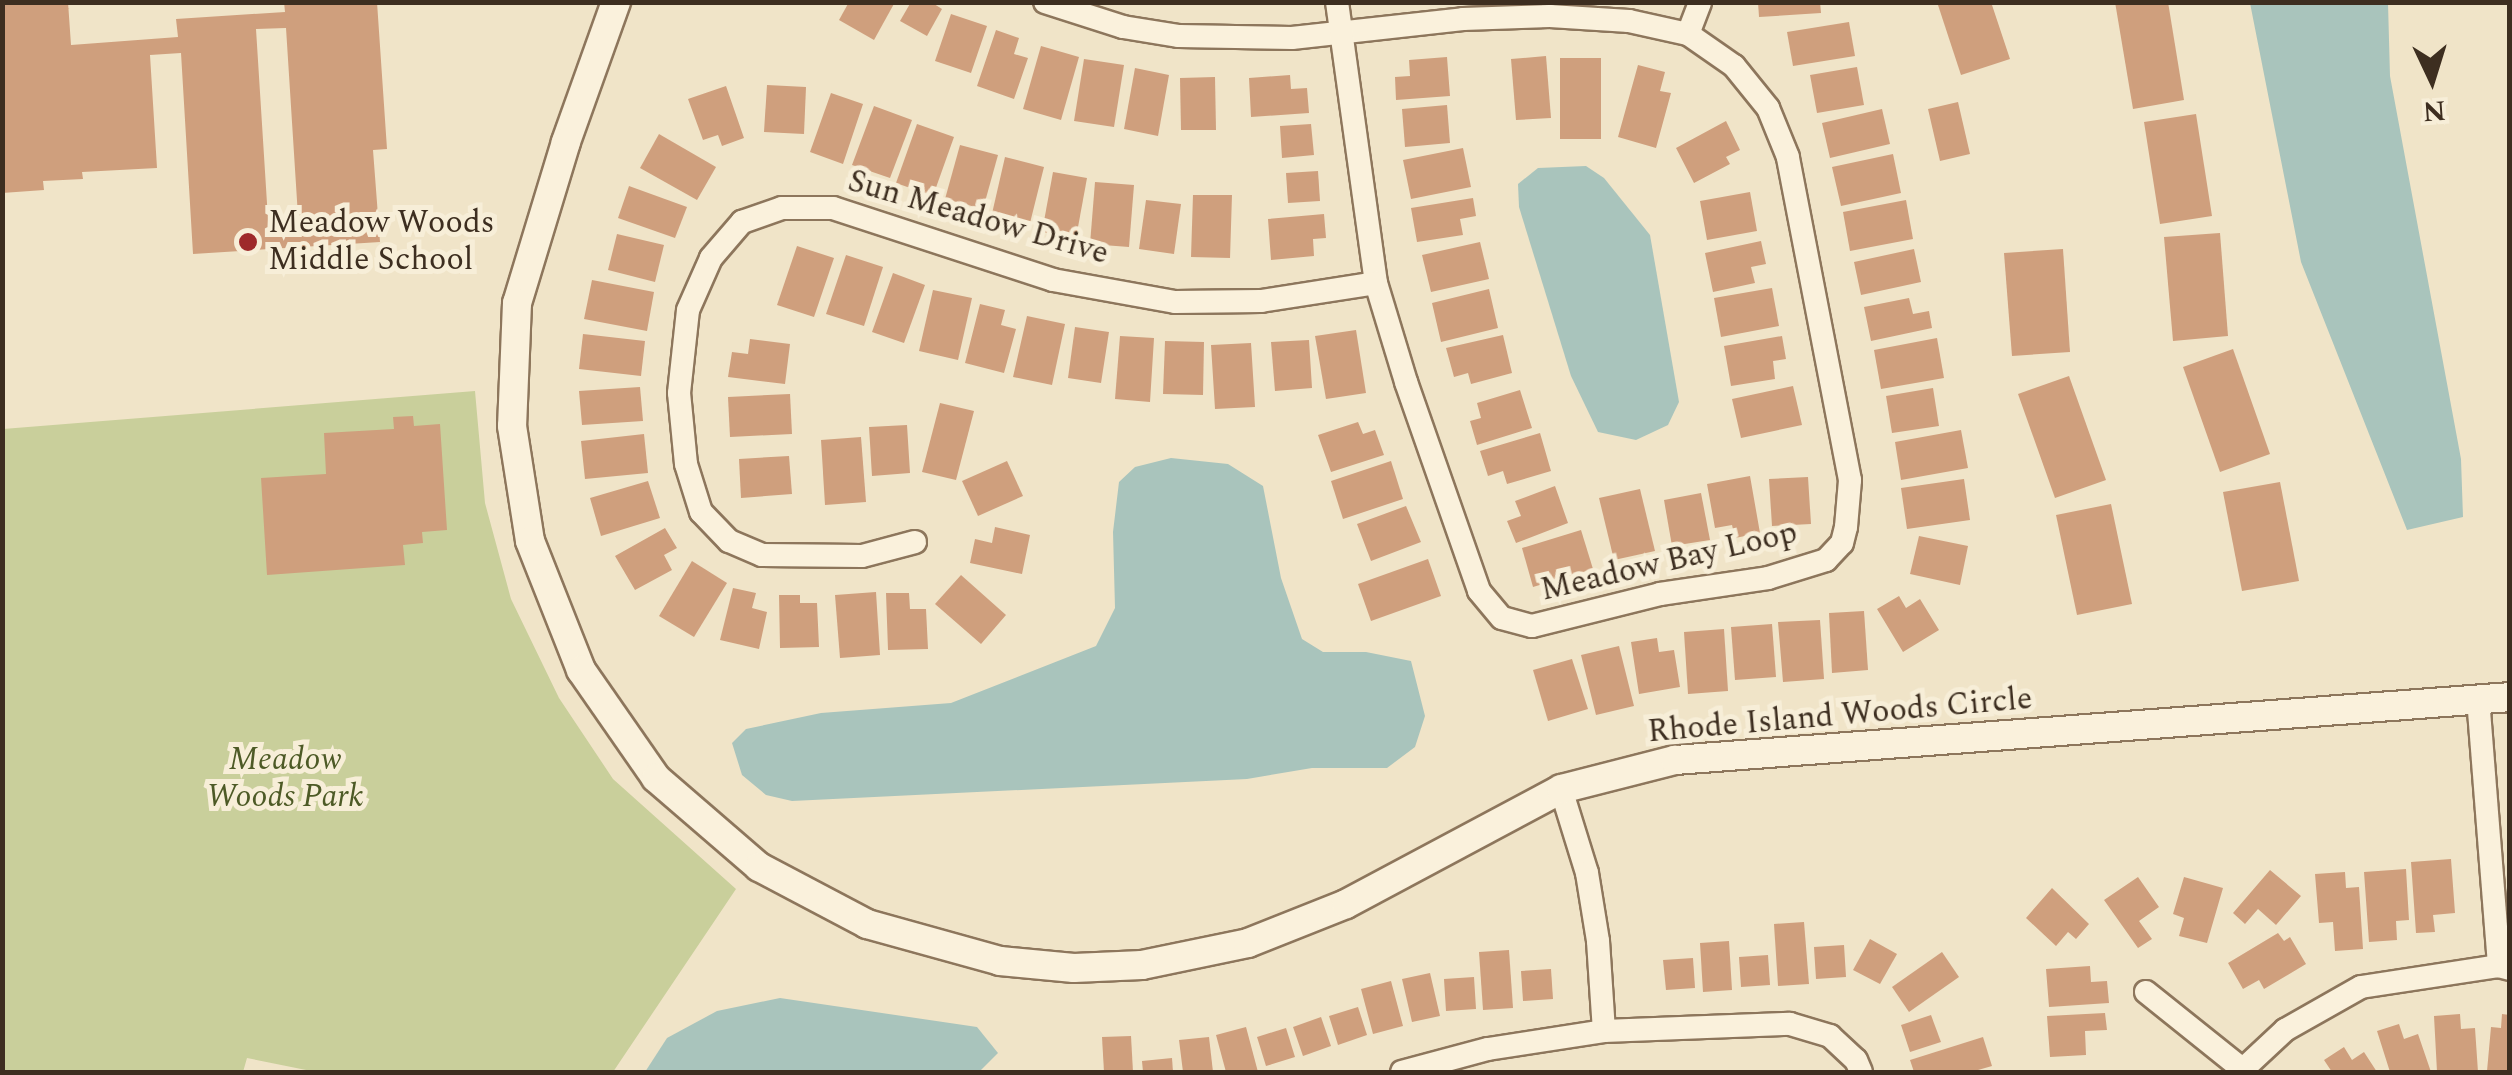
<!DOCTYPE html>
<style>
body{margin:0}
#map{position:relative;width:2512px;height:1075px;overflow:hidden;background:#f0e4c8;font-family:Spectral,serif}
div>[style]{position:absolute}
.green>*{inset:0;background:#c9cf9b}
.water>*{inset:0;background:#a9c4bc}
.building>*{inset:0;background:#cf9f7d}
.roads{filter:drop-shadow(2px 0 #8d765c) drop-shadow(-2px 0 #8d765c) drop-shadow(0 2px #8d765c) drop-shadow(0 -2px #8d765c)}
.minor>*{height:22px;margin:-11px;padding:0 11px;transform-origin:11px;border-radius:11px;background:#faf1dc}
.tertiary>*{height:28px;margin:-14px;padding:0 14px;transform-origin:14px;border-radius:14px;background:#faf1dc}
.dots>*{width:28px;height:28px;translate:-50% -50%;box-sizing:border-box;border:5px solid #f7eed8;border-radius:50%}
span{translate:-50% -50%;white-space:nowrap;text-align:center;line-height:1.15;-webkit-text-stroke:10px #f7eed8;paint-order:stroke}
.street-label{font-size:32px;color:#3d2e20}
.poi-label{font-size:32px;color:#3d2e20}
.left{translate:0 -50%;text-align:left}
.park-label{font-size:32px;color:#4d5a26;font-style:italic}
.frame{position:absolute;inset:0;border:5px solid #3d2e20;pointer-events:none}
.north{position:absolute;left:2382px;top:30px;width:100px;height:100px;-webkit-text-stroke:8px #f7eed8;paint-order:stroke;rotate:176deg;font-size:28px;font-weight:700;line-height:40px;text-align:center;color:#3d2e20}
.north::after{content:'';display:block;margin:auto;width:35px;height:45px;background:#3d2e20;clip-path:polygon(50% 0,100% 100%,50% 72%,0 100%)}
</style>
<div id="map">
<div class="green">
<div style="clip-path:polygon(475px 391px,485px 503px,511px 599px,559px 698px,613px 779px,736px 889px,613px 1072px,316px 1072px,247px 1058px,243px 1072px,3px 1072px,3px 429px)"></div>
</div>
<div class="water">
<div style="clip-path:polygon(2250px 3px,2388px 3px,2390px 76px,2461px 459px,2463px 517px,2407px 530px,2301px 262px)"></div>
<div style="clip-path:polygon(1586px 166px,1604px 178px,1650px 235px,1679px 402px,1668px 425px,1636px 440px,1598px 432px,1571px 376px,1519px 207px,1518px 184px,1538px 168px)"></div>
<div style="clip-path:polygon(1171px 458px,1228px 464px,1263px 486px,1281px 578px,1302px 639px,1323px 652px,1366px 652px,1411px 661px,1425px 716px,1415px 747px,1387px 768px,1312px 768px,1247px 779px,792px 801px,766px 795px,742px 775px,732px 743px,746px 729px,821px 713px,951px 703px,1096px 646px,1115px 608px,1113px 532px,1119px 482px,1135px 467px)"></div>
<div style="clip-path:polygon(780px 998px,977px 1027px,998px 1053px,979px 1072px,645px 1072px,667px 1038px,717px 1011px)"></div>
</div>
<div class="building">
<div style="clip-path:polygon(evenodd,2px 2px,68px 2px,71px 45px,178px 37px,176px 19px,285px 12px,284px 2px,377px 2px,387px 149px,373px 150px,380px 242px,193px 254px,181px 53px,150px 55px,157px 168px,82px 172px,83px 179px,43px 181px,44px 190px,2px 193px,2px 2px,286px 28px,299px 232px,269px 235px,256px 29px,286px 28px)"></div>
<div style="clip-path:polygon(849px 2px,895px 2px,874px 40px,839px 20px)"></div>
<div style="clip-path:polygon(911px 2px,931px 2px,942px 9px,927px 36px,900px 21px)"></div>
<div style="clip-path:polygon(1758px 2px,1820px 2px,1821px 13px,1759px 17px)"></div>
<div style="clip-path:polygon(1937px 2px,1991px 2px,2010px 59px,1961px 75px)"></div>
<div style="clip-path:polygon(2115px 2px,2168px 2px,2184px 100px,2133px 109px)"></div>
<div style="clip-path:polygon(951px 14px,987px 26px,971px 73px,935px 61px)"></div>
<div style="clip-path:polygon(1849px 22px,1855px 56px,1793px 66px,1787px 32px)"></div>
<div style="clip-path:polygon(996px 30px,1019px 38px,1014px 54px,1028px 58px,1014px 99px,977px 86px)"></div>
<div style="clip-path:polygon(1041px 46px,1079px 57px,1061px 120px,1023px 109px)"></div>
<div style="clip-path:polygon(1546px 56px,1551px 118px,1516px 120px,1511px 59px)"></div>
<div style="clip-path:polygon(1447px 57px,1450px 96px,1396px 100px,1395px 77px,1410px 76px,1409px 60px)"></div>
<div style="clip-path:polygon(1560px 58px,1601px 58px,1601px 139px,1560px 139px)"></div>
<div style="clip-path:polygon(1084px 59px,1124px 65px,1114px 127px,1074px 121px)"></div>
<div style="clip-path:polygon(1638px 65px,1665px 72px,1660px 91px,1671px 93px,1656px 148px,1618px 137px)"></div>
<div style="clip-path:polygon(1857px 67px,1864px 105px,1817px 113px,1810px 75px)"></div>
<div style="clip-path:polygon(1135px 68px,1169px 75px,1158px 136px,1124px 129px)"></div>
<div style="clip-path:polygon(1290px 75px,1291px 89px,1307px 88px,1309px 113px,1251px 117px,1249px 78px)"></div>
<div style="clip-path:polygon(1215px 77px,1216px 130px,1181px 130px,1180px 78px)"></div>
<div style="clip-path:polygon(767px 85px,806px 87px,804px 134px,764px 132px)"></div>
<div style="clip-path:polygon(726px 86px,744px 138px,722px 146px,718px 135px,703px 140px,688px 99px)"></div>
<div style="clip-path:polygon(831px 93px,863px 104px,843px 164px,810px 152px)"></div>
<div style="clip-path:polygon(1958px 102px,1970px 154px,1940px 161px,1928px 109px)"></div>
<div style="clip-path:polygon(1447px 105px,1450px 143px,1405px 147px,1402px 109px)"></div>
<div style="clip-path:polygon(874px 106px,912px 120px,890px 178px,852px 165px)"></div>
<div style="clip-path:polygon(1882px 109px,1890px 144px,1830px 158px,1822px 123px)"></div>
<div style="clip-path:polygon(2196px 114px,2212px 216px,2160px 224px,2144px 122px)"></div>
<div style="clip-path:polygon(1726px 121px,1740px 150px,1726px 157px,1730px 164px,1694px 183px,1676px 148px)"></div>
<div style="clip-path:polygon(917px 124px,954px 137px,933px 196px,896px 183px)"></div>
<div style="clip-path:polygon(1311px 124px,1314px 155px,1282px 158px,1280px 126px)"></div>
<div style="clip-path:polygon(659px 134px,716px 167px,697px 200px,640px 168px)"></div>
<div style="clip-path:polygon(960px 145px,998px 155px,983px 209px,945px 199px)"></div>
<div style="clip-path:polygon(1463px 148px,1471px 187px,1411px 199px,1403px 160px)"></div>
<div style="clip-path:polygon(1893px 154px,1901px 193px,1841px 206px,1832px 167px)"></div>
<div style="clip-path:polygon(1005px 157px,1044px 167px,1029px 227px,991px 218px)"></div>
<div style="clip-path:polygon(1318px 171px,1320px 201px,1288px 203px,1286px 173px)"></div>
<div style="clip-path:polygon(1053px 172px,1087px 178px,1076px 238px,1042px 232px)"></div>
<div style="clip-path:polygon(1095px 182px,1134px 185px,1129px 247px,1090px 244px)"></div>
<div style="clip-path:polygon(629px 186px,687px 207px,675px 238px,618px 218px)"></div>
<div style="clip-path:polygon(1750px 192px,1757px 231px,1707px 240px,1700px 201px)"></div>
<div style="clip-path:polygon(1193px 195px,1232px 195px,1230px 258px,1191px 257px)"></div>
<div style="clip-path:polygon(1473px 198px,1476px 216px,1460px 219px,1463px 235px,1417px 242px,1411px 208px)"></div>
<div style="clip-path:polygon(1146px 200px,1181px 204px,1174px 254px,1139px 249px)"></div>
<div style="clip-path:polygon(1906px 200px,1913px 239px,1850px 251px,1843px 212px)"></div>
<div style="clip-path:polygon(1324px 214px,1326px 238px,1313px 239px,1314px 256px,1271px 260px,1268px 219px)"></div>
<div style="clip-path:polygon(2220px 233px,2228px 336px,2173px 341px,2164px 237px)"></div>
<div style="clip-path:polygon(617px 234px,664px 245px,655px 282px,608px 270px)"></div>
<div style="clip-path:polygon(1761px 241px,1766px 264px,1751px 267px,1755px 283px,1713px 292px,1705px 253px)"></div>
<div style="clip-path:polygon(1480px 242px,1489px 279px,1431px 292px,1422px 255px)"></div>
<div style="clip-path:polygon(797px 246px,834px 258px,814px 317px,777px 305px)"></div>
<div style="clip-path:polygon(1914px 249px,1921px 282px,1861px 295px,1854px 262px)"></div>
<div style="clip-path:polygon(2063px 249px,2070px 352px,2012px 356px,2004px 253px)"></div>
<div style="clip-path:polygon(846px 255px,883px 267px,864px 326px,826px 314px)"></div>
<div style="clip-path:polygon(893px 273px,925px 285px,904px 343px,872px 332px)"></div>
<div style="clip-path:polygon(592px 280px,654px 292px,647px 331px,584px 319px)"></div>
<div style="clip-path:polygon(1772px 288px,1779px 326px,1721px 337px,1714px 298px)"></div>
<div style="clip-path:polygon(1489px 289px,1498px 328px,1441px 342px,1432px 303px)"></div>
<div style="clip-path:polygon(933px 290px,972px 298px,958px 360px,919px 351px)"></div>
<div style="clip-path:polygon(1909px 298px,1913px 314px,1929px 311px,1932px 328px,1871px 341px,1864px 307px)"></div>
<div style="clip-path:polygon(980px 304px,1005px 310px,1001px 325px,1016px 329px,1004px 373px,965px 363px)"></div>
<div style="clip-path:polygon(1027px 316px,1065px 324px,1052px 385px,1013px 377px)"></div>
<div style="clip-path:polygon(1075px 327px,1109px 332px,1101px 383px,1068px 378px)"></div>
<div style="clip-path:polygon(1356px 330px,1366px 393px,1326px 399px,1315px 336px)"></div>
<div style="clip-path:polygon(583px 334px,645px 341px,641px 376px,579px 369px)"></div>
<div style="clip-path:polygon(1503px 335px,1512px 373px,1471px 384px,1468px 373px,1454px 377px,1446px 348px)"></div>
<div style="clip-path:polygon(1120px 336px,1154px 338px,1150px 402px,1115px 399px)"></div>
<div style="clip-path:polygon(1782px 336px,1786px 359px,1773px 361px,1775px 379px,1731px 386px,1724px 346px)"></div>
<div style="clip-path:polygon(1937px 338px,1944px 378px,1881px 389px,1874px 350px)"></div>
<div style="clip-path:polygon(750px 339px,790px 344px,785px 384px,728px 377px,732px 352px,748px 354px)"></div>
<div style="clip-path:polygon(1309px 340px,1312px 388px,1275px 391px,1271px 342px)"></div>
<div style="clip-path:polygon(1165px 341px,1204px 342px,1203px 395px,1163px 394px)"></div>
<div style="clip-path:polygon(1251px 343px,1255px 407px,1215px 409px,1211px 345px)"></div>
<div style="clip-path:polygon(2233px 349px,2270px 454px,2220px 472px,2183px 367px)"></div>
<div style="clip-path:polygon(2069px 376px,2106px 480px,2055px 498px,2018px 394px)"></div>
<div style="clip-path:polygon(1793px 386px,1802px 425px,1741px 438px,1732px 399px)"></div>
<div style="clip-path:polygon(640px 387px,643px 421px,582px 425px,579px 391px)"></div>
<div style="clip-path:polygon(1933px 388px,1939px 426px,1892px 433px,1886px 396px)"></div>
<div style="clip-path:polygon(1520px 390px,1532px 428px,1477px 445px,1470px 421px,1481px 418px,1477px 403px)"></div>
<div style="clip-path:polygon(790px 394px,792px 434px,730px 437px,728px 397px)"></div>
<div style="clip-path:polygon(940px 403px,974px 411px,956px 480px,922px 472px)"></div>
<div style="clip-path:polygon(413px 416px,414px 426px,440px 424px,447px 530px,422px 532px,423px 543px,403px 545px,405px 565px,267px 575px,261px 478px,326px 474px,324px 433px,394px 429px,393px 417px)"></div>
<div style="clip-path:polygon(1358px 422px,1363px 434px,1375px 430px,1384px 455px,1331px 472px,1318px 435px)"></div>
<div style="clip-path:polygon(907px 425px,910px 473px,872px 476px,869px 427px)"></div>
<div style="clip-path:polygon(1961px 430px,1968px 468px,1901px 480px,1895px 442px)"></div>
<div style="clip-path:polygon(1540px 433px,1551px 471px,1507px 484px,1503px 471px,1488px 476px,1480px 451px)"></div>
<div style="clip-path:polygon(644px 434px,648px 473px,585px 479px,581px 441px)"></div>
<div style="clip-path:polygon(861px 437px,866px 502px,825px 505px,821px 440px)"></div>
<div style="clip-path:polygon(789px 456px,792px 494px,741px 498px,739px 459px)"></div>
<div style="clip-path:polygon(1007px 461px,1023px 496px,978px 516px,962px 481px)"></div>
<div style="clip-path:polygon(1391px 461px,1403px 499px,1343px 519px,1331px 481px)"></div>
<div style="clip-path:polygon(1750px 476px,1760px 533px,1735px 538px,1732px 525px,1715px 528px,1707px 484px)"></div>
<div style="clip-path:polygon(1808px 477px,1811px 524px,1772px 526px,1769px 479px)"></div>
<div style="clip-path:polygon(1964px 479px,1970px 520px,1907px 529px,1901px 488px)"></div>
<div style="clip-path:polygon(648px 481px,660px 518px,601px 536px,590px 498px)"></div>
<div style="clip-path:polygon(2280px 482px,2299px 581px,2242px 591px,2223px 492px)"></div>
<div style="clip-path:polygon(1555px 486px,1568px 523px,1516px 543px,1507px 521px,1521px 516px,1515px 501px)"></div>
<div style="clip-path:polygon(1640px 489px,1655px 551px,1614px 560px,1599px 498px)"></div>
<div style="clip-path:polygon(1701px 493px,1710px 540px,1672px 546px,1664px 500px)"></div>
<div style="clip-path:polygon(2111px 504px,2132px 604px,2077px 615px,2056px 515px)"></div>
<div style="clip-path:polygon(1406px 506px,1421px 542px,1371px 561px,1357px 524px)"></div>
<div style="clip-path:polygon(995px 527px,1030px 535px,1022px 574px,970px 563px,975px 539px,992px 543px)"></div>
<div style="clip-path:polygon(665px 528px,677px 548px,664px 555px,672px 570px,635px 590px,615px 556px)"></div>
<div style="clip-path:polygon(1581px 530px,1593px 569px,1533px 587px,1522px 548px)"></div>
<div style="clip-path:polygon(1919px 536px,1968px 546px,1960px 585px,1910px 574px)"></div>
<div style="clip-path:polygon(1428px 559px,1441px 596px,1371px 621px,1358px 584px)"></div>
<div style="clip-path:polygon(692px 561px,727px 583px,694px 637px,659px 616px)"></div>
<div style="clip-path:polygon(961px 575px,1006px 615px,981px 644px,935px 604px)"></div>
<div style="clip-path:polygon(733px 588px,756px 593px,752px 608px,767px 612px,759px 649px,720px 640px)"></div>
<div style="clip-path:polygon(876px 592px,880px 655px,840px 658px,835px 595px)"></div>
<div style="clip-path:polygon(886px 593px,909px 593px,910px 609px,926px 609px,928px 649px,888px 650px)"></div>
<div style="clip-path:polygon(779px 595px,800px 595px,800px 603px,817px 603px,819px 647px,780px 648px)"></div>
<div style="clip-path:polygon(1899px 596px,1906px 608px,1920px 599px,1939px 630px,1903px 652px,1877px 609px)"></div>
<div style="clip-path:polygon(1864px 611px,1868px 670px,1832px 673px,1829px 613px)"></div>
<div style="clip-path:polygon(1820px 620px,1824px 679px,1783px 682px,1778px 622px)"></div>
<div style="clip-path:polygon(1772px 624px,1776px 677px,1735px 680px,1731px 627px)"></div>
<div style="clip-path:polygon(1724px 629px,1728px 691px,1688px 694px,1684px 632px)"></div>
<div style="clip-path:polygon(1657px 638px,1659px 652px,1674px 650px,1680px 687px,1639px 694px,1631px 642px)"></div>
<div style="clip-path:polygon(1619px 646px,1634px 706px,1596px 715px,1581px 655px)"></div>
<div style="clip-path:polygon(1572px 659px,1588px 709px,1548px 721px,1533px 670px)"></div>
<div style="clip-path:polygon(2451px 859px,2455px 913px,2433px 915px,2435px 932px,2416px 933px,2411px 862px)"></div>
<div style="clip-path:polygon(2406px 869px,2409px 920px,2396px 921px,2397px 940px,2369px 942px,2364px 872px)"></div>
<div style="clip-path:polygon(2270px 870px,2301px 896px,2276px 925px,2258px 909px,2245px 924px,2233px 913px)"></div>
<div style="clip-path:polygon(2345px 872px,2346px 888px,2359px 887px,2363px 949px,2335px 951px,2333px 922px,2319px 923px,2315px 874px)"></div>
<div style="clip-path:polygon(2138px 877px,2159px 907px,2139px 921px,2152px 939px,2138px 948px,2104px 900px)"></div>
<div style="clip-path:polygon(2184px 877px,2223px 888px,2207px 943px,2179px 936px,2184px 918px,2173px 914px)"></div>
<div style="clip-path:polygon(2052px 888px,2089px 924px,2076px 939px,2068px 932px,2056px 946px,2026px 918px)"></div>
<div style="clip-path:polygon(1804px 922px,1809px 984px,1778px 986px,1774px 924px)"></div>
<div style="clip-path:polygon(2278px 933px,2284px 941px,2290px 937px,2306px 964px,2264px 989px,2259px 980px,2243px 989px,2228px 963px)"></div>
<div style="clip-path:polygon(1870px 939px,1897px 954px,1880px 984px,1853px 970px)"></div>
<div style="clip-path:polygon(1729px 941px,1732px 990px,1703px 992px,1700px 943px)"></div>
<div style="clip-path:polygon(1844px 945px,1846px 977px,1816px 979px,1814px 947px)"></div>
<div style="clip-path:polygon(1509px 950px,1513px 1008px,1483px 1010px,1479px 952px)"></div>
<div style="clip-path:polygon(1942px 952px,1959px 977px,1909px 1012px,1892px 987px)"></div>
<div style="clip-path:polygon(1768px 955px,1770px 985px,1741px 987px,1739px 957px)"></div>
<div style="clip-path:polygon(1693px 958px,1695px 988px,1666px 990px,1663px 960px)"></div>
<div style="clip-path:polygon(2090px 966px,2091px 982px,2107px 981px,2109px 1003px,2049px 1007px,2046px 969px)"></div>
<div style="clip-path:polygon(1551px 969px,1553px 999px,1523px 1001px,1521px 971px)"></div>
<div style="clip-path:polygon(1430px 973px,1440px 1016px,1412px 1022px,1402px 979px)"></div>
<div style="clip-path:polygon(1474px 977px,1476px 1009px,1446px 1011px,1444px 979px)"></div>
<div style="clip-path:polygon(1391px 981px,1403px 1026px,1373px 1034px,1361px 989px)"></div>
<div style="clip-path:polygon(1358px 1007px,1367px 1035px,1338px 1045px,1329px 1016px)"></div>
<div style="clip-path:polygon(2105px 1013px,2107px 1030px,2085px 1031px,2086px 1055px,2050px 1057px,2047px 1016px)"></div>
<div style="clip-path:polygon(2460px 1014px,2461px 1029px,2475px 1028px,2478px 1072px,2437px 1072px,2434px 1016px)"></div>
<div style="clip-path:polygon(2502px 1014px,2510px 1015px,2510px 1072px,2487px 1071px,2491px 1027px,2501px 1028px)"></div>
<div style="clip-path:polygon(1931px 1015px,1941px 1042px,1910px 1052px,1901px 1025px)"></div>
<div style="clip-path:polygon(1321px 1017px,1331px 1046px,1303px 1056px,1293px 1027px)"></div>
<div style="clip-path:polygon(2399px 1024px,2404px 1039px,2418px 1034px,2431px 1072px,2390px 1072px,2377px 1031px)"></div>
<div style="clip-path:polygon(1246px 1027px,1258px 1072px,1226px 1072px,1216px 1035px)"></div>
<div style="clip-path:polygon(1286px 1028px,1295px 1057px,1266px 1066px,1257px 1037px)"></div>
<div style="clip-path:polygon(1131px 1036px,1133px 1072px,1104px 1072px,1102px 1037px)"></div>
<div style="clip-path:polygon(1209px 1037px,1213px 1072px,1183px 1072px,1179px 1040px)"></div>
<div style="clip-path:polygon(1983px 1037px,1992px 1066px,1971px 1072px,1914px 1072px,1910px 1060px)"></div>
<div style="clip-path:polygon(2344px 1047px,2352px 1060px,2364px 1052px,2377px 1072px,2332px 1072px,2324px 1060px)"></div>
<div style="clip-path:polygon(1172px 1058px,1173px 1072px,1143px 1072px,1142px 1061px)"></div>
</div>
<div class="roads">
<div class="minor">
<div style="left:1045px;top:2px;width:82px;rotate:17.8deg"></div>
<div style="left:1123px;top:27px;width:57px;rotate:9.1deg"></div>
<div style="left:1179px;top:36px;width:113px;rotate:1deg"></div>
<div style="left:1292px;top:38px;width:172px;rotate:-6.3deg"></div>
<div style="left:1463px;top:19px;width:87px;rotate:-2deg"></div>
<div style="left:1550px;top:16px;width:79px;rotate:3.6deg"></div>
<div style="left:1629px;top:21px;width:60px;rotate:12.4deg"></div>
<div style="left:1688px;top:34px;width:34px;rotate:-69deg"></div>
<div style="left:1337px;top:2px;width:284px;rotate:82.1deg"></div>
<div style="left:1376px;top:283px;width:103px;rotate:73.1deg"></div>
<div style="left:1406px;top:382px;width:221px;rotate:70.7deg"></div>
<div style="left:1479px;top:591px;width:35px;rotate:50deg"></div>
<div style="left:1502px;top:618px;width:31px;rotate:15deg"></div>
<div style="left:1532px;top:626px;width:132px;rotate:-14deg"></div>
<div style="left:1660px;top:594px;width:109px;rotate:-8.4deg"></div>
<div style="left:1768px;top:578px;width:61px;rotate:-17.2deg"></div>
<div style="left:1826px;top:560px;width:23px;rotate:-47deg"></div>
<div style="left:1842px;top:543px;width:16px;rotate:-76deg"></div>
<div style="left:1846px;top:527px;width:47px;rotate:-85.1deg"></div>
<div style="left:1850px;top:480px;width:329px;rotate:-100.9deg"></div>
<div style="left:1788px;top:157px;width:53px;rotate:-112.2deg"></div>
<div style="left:1768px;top:108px;width:54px;rotate:-129deg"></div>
<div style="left:1734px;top:66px;width:56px;rotate:-145.2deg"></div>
<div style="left:915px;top:542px;width:55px;rotate:165.2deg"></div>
<div style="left:862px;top:556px;width:100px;rotate:-179.4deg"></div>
<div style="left:762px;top:555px;width:36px;rotate:-157deg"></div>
<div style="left:729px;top:541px;width:40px;rotate:-134deg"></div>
<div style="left:701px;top:512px;width:50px;rotate:-107.4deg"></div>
<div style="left:686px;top:464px;width:71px;rotate:-95.6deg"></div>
<div style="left:679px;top:393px;width:83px;rotate:-83.8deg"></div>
<div style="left:688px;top:310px;width:57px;rotate:-66.1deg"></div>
<div style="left:711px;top:258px;width:48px;rotate:-49.3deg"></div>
<div style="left:742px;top:222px;width:42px;rotate:-19.3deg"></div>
<div style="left:782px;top:208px;width:51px"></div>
<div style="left:833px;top:208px;width:231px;rotate:18.1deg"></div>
<div style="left:1053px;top:280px;width:124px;rotate:10.2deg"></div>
<div style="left:1175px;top:302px;width:86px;rotate:-0.7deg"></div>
<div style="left:1261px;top:301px;width:116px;rotate:-8.9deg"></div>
<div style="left:2478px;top:698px;width:269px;rotate:85.5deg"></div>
<div style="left:1561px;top:789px;width:88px;rotate:72.8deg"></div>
<div style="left:1587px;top:873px;width:69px;rotate:80.8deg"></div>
<div style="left:1598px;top:941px;width:90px;rotate:86.2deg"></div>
<div style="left:2146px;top:992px;width:123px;rotate:38.7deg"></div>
<div style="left:1402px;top:1072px;width:89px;rotate:-15deg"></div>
<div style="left:1488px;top:1049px;width:117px;rotate:-8.8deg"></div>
<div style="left:1604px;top:1031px;width:186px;rotate:-2.2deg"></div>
<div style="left:1790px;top:1024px;width:42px;rotate:16.7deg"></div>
<div style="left:1830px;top:1036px;width:35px;rotate:43deg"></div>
<div style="left:1856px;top:1060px;width:13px;rotate:67deg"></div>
<div style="left:2240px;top:1072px;width:62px;rotate:-43deg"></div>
<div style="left:2285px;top:1030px;width:87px;rotate:-29.5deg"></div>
<div style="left:2361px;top:987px;width:140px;rotate:-8.7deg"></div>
<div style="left:2499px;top:966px;width:11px;rotate:15deg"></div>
</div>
<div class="tertiary">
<div style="left:616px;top:2px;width:149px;rotate:109.7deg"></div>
<div style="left:566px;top:142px;width:168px;rotate:106.9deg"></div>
<div style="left:517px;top:303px;width:123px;rotate:92.3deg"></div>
<div style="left:512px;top:426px;width:116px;rotate:81.1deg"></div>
<div style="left:530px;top:541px;width:139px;rotate:68.4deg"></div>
<div style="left:581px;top:670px;width:131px;rotate:55.2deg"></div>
<div style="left:656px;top:778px;width:136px;rotate:40.8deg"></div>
<div style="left:759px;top:867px;width:122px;rotate:27.8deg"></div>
<div style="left:867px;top:924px;width:138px;rotate:15.5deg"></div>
<div style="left:1000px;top:961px;width:74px;rotate:5.4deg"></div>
<div style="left:1074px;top:968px;width:68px;rotate:-2.5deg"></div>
<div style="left:1142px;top:965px;width:108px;rotate:-11.7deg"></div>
<div style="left:1248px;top:943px;width:105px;rotate:-21.7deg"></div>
<div style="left:1346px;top:904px;width:244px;rotate:-28.1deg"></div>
<div style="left:1561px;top:789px;width:118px;rotate:-14.3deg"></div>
<div style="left:1675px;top:760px;width:837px;rotate:-4.31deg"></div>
</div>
</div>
<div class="dots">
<div style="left:248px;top:242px;background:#9e2a2b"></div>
</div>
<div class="street-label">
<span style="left:978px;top:218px;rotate:16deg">Sun Meadow Drive</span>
<span style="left:1669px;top:562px;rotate:-13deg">Meadow Bay Loop</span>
<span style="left:1840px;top:716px;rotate:-5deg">Rhode Island Woods Circle</span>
</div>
<div class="poi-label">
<span class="left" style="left:268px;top:242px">Meadow Woods<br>Middle School</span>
</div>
<div class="park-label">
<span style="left:285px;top:779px">Meadow<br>Woods Park</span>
</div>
<div class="frame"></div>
<div class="north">N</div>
</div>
